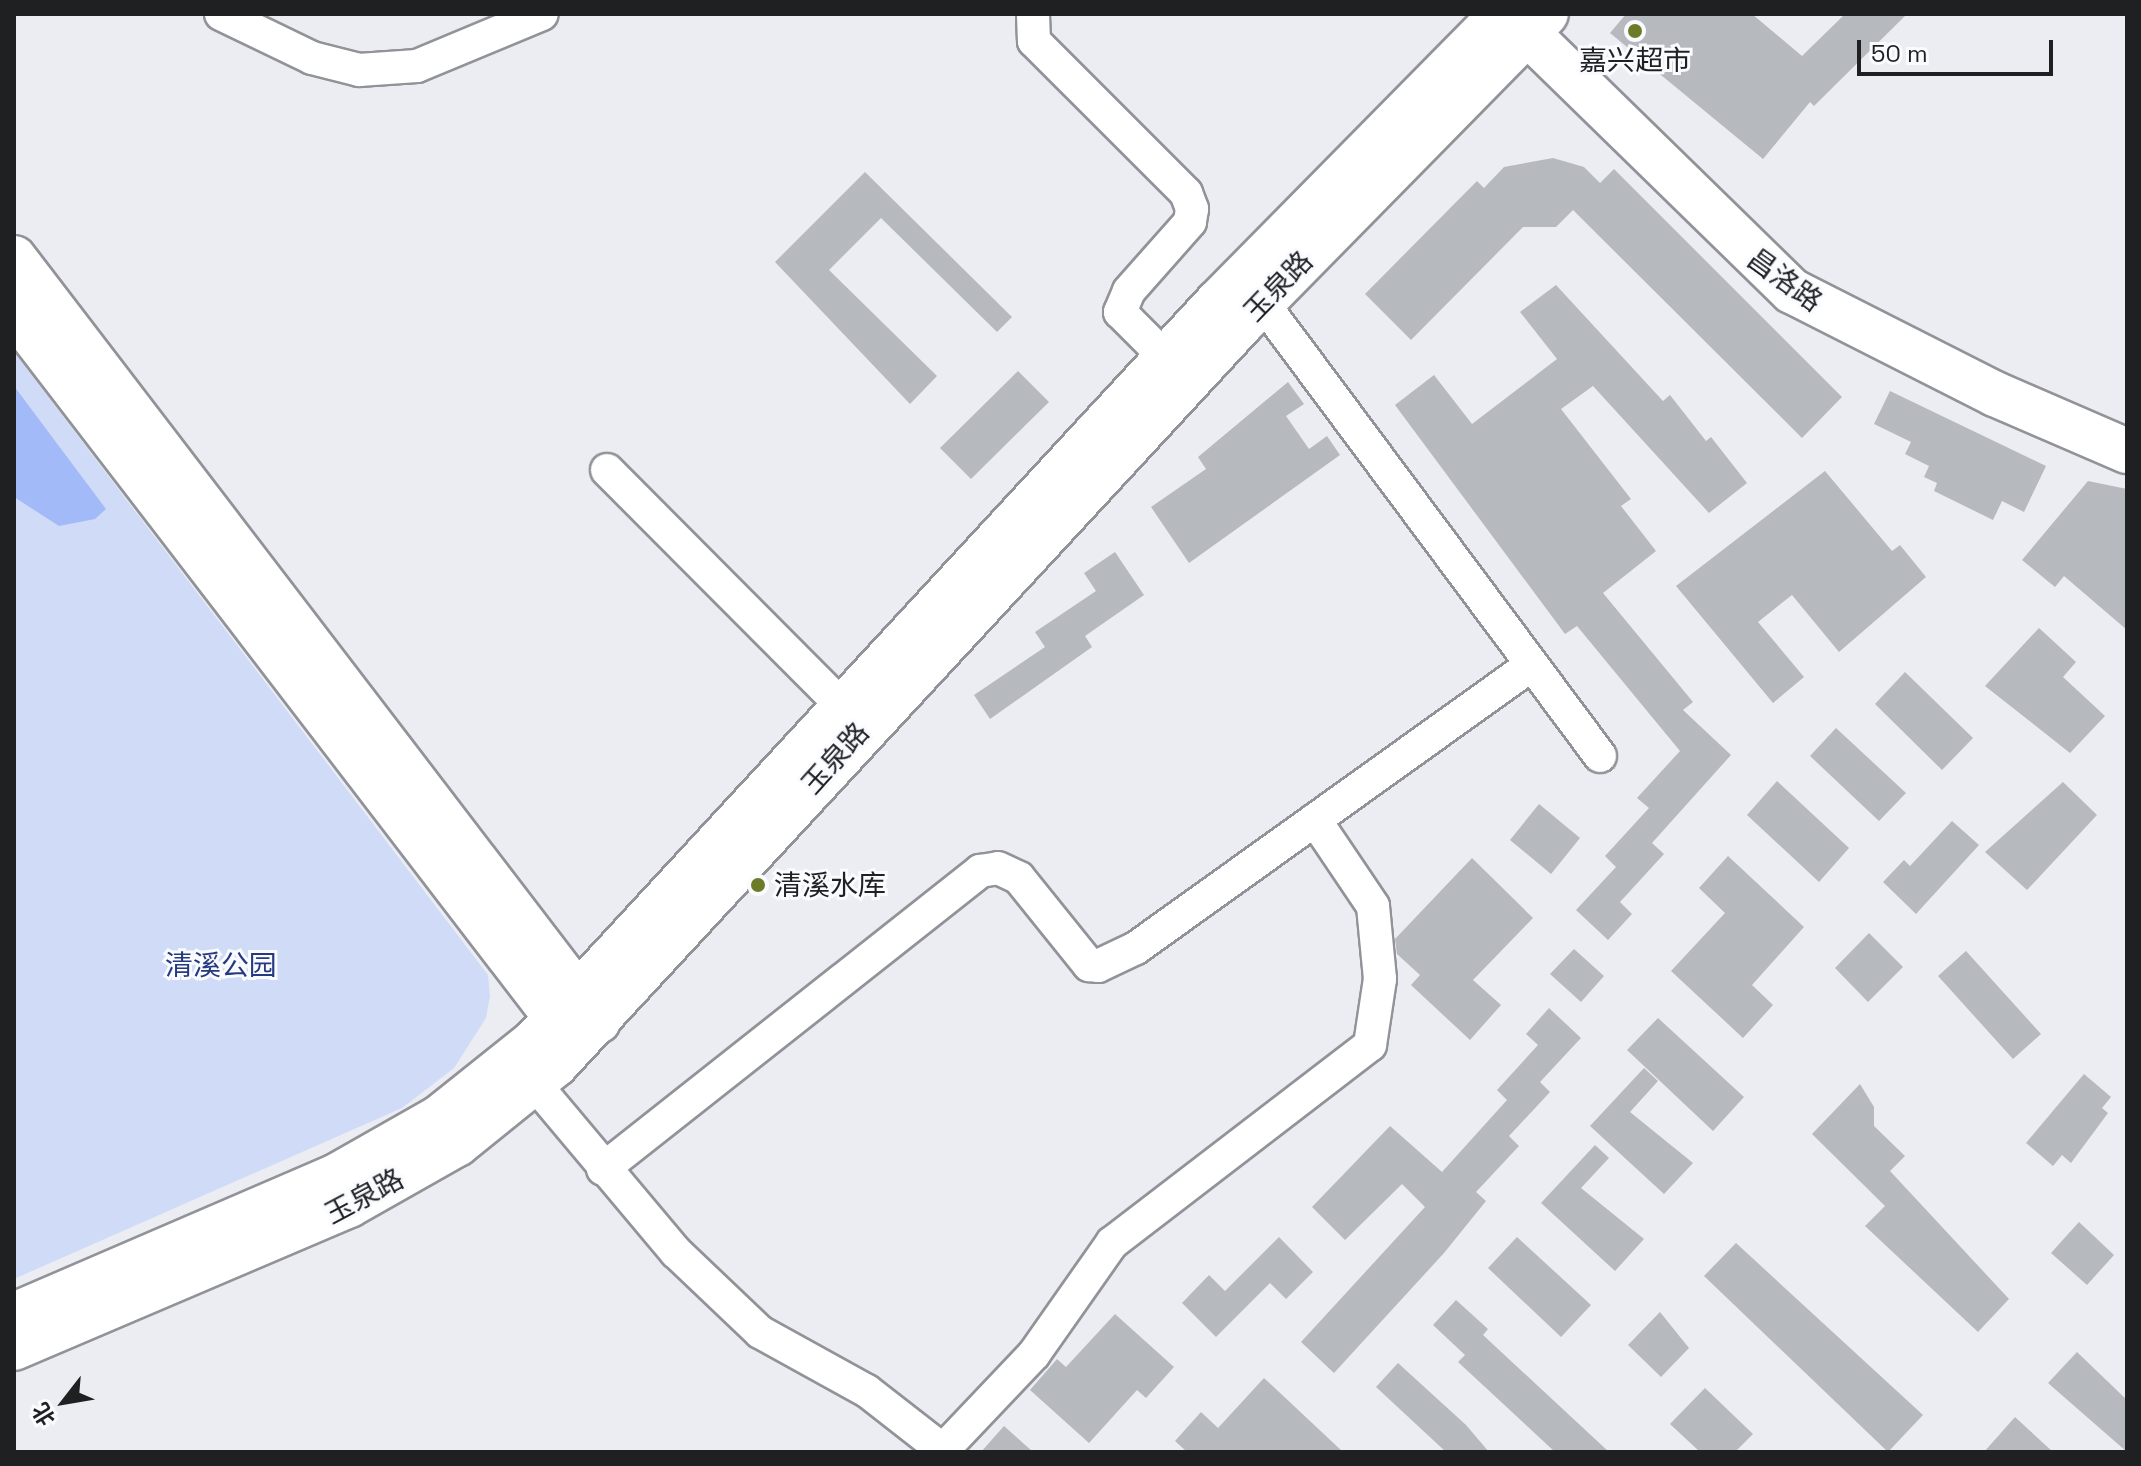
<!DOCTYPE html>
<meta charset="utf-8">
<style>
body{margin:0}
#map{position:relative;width:2141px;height:1466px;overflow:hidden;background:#ebedf3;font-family:"Space Grotesk","Noto Sans SC",sans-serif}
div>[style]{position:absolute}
.green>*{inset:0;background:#cfdbf7}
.water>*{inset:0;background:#a3baf8}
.building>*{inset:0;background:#b6b9be}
.roads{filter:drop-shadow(2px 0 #919398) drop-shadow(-2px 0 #919398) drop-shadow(0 2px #919398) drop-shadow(0 -2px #919398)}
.street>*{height:32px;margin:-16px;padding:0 16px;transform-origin:16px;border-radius:16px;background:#fff}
.secondary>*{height:44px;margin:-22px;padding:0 22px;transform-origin:22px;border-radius:22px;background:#fff}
.dots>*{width:22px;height:22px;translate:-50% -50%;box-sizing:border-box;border:4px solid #f9fbff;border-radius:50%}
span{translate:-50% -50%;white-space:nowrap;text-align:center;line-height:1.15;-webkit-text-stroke:6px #f9fbff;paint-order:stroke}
.poi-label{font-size:28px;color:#1f2022}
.left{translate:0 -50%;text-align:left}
.street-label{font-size:28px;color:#1f2022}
.park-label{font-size:28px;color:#253980}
.frame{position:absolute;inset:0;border:16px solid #1f2022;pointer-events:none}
.north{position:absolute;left:24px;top:1362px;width:80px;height:80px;-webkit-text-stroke:6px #f9fbff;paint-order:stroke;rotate:239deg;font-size:22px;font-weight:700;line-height:32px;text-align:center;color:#1f2022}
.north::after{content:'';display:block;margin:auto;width:28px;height:36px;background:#1f2022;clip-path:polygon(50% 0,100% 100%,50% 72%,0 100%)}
.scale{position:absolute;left:1857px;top:40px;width:196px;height:36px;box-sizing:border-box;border:4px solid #1f2022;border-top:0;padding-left:10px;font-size:24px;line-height:28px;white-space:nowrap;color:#1f2022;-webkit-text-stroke:6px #f9fbff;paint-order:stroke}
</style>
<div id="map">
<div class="green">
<div style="clip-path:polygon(14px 352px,488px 975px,490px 996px,486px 1018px,454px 1068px,402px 1108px,14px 1279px)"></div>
</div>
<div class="water">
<div style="clip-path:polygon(14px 386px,106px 509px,95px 519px,59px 526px,14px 497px)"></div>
</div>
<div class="building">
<div style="clip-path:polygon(1626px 14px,1752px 14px,1802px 56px,1845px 14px,1907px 14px,1814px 106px,1810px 102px,1763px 159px,1610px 33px)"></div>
<div style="clip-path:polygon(1553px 158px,1584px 167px,1600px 183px,1614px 169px,1842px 397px,1802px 438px,1573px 210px,1556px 227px,1523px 227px,1411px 340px,1365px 294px,1477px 181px,1484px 188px,1504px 167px)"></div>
<div style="clip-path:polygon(865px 172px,1012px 317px,997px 332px,881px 218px,829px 270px,937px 376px,910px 404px,775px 262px)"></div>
<div style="clip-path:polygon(1556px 285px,1663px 401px,1670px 395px,1706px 441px,1711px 437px,1747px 483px,1709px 513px,1593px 386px,1561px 409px,1631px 499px,1621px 506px,1656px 551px,1603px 593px,1693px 702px,1683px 710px,1731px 755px,1652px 843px,1664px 854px,1620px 902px,1632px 914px,1608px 940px,1576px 910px,1616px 867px,1605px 856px,1649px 808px,1637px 798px,1680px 751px,1577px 626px,1565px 634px,1395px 405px,1434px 375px,1472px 424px,1557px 359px,1520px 312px)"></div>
<div style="clip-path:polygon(1018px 371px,1049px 402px,971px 479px,940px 448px)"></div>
<div style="clip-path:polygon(1288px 382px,1304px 404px,1286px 416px,1309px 449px,1327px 436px,1340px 455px,1189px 563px,1151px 507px,1206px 469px,1198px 457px)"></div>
<div style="clip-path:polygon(1890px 391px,2046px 466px,2024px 512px,2002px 501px,1993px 520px,1934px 491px,1937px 483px,1924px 477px,1929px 466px,1905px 454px,1911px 442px,1874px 424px)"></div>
<div style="clip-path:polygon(1825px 471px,1892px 551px,1900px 545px,1926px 577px,1839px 652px,1792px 595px,1758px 622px,1804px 677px,1773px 703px,1676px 586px)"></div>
<div style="clip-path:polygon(2088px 481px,2127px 489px,2127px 630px,2064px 576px,2055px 587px,2022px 560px)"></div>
<div style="clip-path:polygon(1115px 552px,1144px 595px,1085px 636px,1092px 647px,990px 719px,974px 695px,1045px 647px,1035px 632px,1096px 591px,1084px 573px)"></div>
<div style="clip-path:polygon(2039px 628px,2076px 662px,2063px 677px,2105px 716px,2070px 753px,1985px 686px)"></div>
<div style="clip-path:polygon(1905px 672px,1973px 738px,1942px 770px,1875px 704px)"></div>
<div style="clip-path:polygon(1836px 728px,1906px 793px,1879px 821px,1810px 756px)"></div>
<div style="clip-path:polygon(1777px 781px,1849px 848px,1819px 882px,1747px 815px)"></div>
<div style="clip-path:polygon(2063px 782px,2097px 815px,2027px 890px,1985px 852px)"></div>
<div style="clip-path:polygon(1539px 804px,1580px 838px,1551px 874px,1510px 840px)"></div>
<div style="clip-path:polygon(1952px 821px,1979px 845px,1916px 914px,1883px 882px,1904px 860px,1910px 866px)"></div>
<div style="clip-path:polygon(1728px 856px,1804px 927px,1752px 985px,1773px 1005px,1743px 1038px,1671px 971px,1725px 913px,1699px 888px)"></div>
<div style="clip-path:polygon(1472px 858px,1533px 918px,1473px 980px,1501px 1005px,1470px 1040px,1411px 985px,1420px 975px,1397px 954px,1395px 939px)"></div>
<div style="clip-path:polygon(1869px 933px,1903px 967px,1868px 1002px,1835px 968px)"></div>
<div style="clip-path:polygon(1574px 949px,1604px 976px,1581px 1002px,1550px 974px)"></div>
<div style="clip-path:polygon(1966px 951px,2041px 1034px,2013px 1059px,1938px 976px)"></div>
<div style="clip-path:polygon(1549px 1008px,1581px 1038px,1540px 1082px,1550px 1092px,1509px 1136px,1519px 1146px,1476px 1192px,1486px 1201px,1444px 1253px,1334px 1373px,1301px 1342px,1425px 1207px,1402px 1184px,1345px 1240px,1312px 1207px,1390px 1126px,1442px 1172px,1507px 1100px,1497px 1090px,1538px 1045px,1526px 1034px)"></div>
<div style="clip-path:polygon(1658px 1018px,1744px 1097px,1713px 1131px,1627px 1050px)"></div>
<div style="clip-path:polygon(1644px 1068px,1658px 1081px,1630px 1112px,1693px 1163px,1664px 1194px,1590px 1126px)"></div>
<div style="clip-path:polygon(2084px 1074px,2111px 1097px,2102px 1108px,2108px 1113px,2071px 1163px,2062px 1155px,2053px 1166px,2026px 1143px)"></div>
<div style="clip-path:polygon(1860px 1084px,1874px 1107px,1874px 1126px,1905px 1156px,1890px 1171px,2009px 1299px,1978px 1332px,1865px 1226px,1885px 1206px,1812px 1134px)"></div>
<div style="clip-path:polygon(1595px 1145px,1609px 1158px,1581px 1188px,1644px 1239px,1615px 1271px,1541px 1203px)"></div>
<div style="clip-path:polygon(2079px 1222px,2114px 1255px,2087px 1285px,2051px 1253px)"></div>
<div style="clip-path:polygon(1279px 1237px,1313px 1272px,1286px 1299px,1270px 1283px,1216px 1337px,1182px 1303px,1209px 1275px,1225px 1291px)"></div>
<div style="clip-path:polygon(1517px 1237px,1591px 1305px,1561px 1337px,1488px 1268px)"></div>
<div style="clip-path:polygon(1736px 1243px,1923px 1415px,1888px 1452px,1704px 1276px)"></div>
<div style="clip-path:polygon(1456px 1300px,1488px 1329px,1483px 1335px,1609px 1452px,1555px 1452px,1458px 1362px,1465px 1355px,1433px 1325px)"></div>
<div style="clip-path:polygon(1660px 1312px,1689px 1348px,1661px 1377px,1628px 1345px)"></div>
<div style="clip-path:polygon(1115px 1314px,1174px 1367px,1146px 1398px,1137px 1390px,1089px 1443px,1030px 1390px,1057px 1359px,1066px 1367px)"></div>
<div style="clip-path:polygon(2077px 1352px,2127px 1400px,2127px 1452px,2048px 1383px)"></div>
<div style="clip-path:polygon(1398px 1363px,1466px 1425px,1489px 1452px,1446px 1452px,1376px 1387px)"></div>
<div style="clip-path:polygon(1264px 1378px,1343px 1452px,1187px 1452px,1175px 1441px,1201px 1412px,1218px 1428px)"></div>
<div style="clip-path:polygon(1705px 1388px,1753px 1434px,1735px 1452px,1700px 1452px,1670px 1424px)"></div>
<div style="clip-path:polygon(2015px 1417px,2053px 1452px,1984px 1452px)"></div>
<div style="clip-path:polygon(1004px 1426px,1033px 1452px,981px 1452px)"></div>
</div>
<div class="roads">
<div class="street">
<div style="left:221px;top:14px;width:101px;rotate:25.8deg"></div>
<div style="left:312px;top:58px;width:49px;rotate:14.3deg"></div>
<div style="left:359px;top:70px;width:58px;rotate:-3.9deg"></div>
<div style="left:417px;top:66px;width:135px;rotate:-22.6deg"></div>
<div style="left:1033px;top:14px;width:27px;rotate:88deg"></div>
<div style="left:1034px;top:41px;width:215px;rotate:45deg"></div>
<div style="left:1186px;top:193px;width:17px;rotate:69deg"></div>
<div style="left:1192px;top:209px;width:13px;rotate:99deg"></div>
<div style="left:1190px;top:222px;width:92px;rotate:131.5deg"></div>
<div style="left:1129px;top:291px;width:23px;rotate:113deg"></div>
<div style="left:1120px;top:312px;width:65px;rotate:45deg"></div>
<div style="left:1262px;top:302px;width:566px;rotate:53.33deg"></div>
<div style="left:607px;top:470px;width:332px;rotate:45.1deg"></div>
<div style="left:534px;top:1083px;width:221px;rotate:50deg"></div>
<div style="left:676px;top:1252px;width:116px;rotate:43.6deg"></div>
<div style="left:760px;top:1332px;width:122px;rotate:28.9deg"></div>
<div style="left:867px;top:1391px;width:99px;rotate:38deg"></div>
<div style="left:603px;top:1169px;width:481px;rotate:-38.3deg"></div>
<div style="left:980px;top:871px;width:18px;rotate:-9deg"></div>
<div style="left:998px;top:868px;width:23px;rotate:25deg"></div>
<div style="left:1019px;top:878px;width:112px;rotate:51.2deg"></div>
<div style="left:1089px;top:965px;width:9px;rotate:6deg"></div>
<div style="left:1098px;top:966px;width:42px;rotate:-25.3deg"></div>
<div style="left:1136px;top:948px;width:487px;rotate:-35.6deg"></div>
<div style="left:943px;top:1450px;width:132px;rotate:-46.5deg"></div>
<div style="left:1034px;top:1354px;width:136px;rotate:-54.9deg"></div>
<div style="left:1112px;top:1243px;width:325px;rotate:-37.5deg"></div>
<div style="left:1370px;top:1045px;width:67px;rotate:-81.4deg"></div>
<div style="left:1380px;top:979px;width:73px;rotate:-95.5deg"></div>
<div style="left:1373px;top:906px;width:104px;rotate:-124deg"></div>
</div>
<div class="secondary">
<div style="left:1508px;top:14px;width:397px;rotate:44.3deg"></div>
<div style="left:1792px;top:291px;width:228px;rotate:26.9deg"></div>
<div style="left:1995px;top:394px;width:144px;rotate:23.4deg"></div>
<div style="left:14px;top:258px;width:961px;rotate:52.57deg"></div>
<div style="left:14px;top:311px;width:921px;rotate:52.5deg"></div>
<div style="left:14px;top:1315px;width:349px;rotate:-23.3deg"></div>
<div style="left:335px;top:1177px;width:120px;rotate:-29.6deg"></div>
<div style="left:439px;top:1118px;width:123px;rotate:-38.7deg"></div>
<div style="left:535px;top:1041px;width:1006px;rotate:-47.26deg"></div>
<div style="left:1218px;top:302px;width:404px;rotate:-45.4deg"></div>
<div style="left:14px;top:1348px;width:364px;rotate:-23.1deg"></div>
<div style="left:349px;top:1205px;width:124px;rotate:-29.5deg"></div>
<div style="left:457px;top:1144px;width:127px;rotate:-38.9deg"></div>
<div style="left:556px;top:1064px;width:1008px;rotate:-47.21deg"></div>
<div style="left:1241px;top:324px;width:435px;rotate:-45.5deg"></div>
</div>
</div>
<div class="dots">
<div style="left:1635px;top:31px;background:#6d7b28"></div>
<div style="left:758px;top:885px;background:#6d7b28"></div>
</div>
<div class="poi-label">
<span style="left:1635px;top:60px">嘉兴超市</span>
<span class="left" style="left:774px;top:885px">清溪水库</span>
</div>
<div class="street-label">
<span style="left:1785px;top:280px;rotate:36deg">昌洛路</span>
<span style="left:1278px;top:286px;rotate:-46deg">玉泉路</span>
<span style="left:835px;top:758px;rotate:-48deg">玉泉路</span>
<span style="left:364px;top:1196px;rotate:-28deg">玉泉路</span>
</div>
<div class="park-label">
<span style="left:221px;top:965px">清溪公园</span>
</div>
<div class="frame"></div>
<div class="north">北</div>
<div class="scale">50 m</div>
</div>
